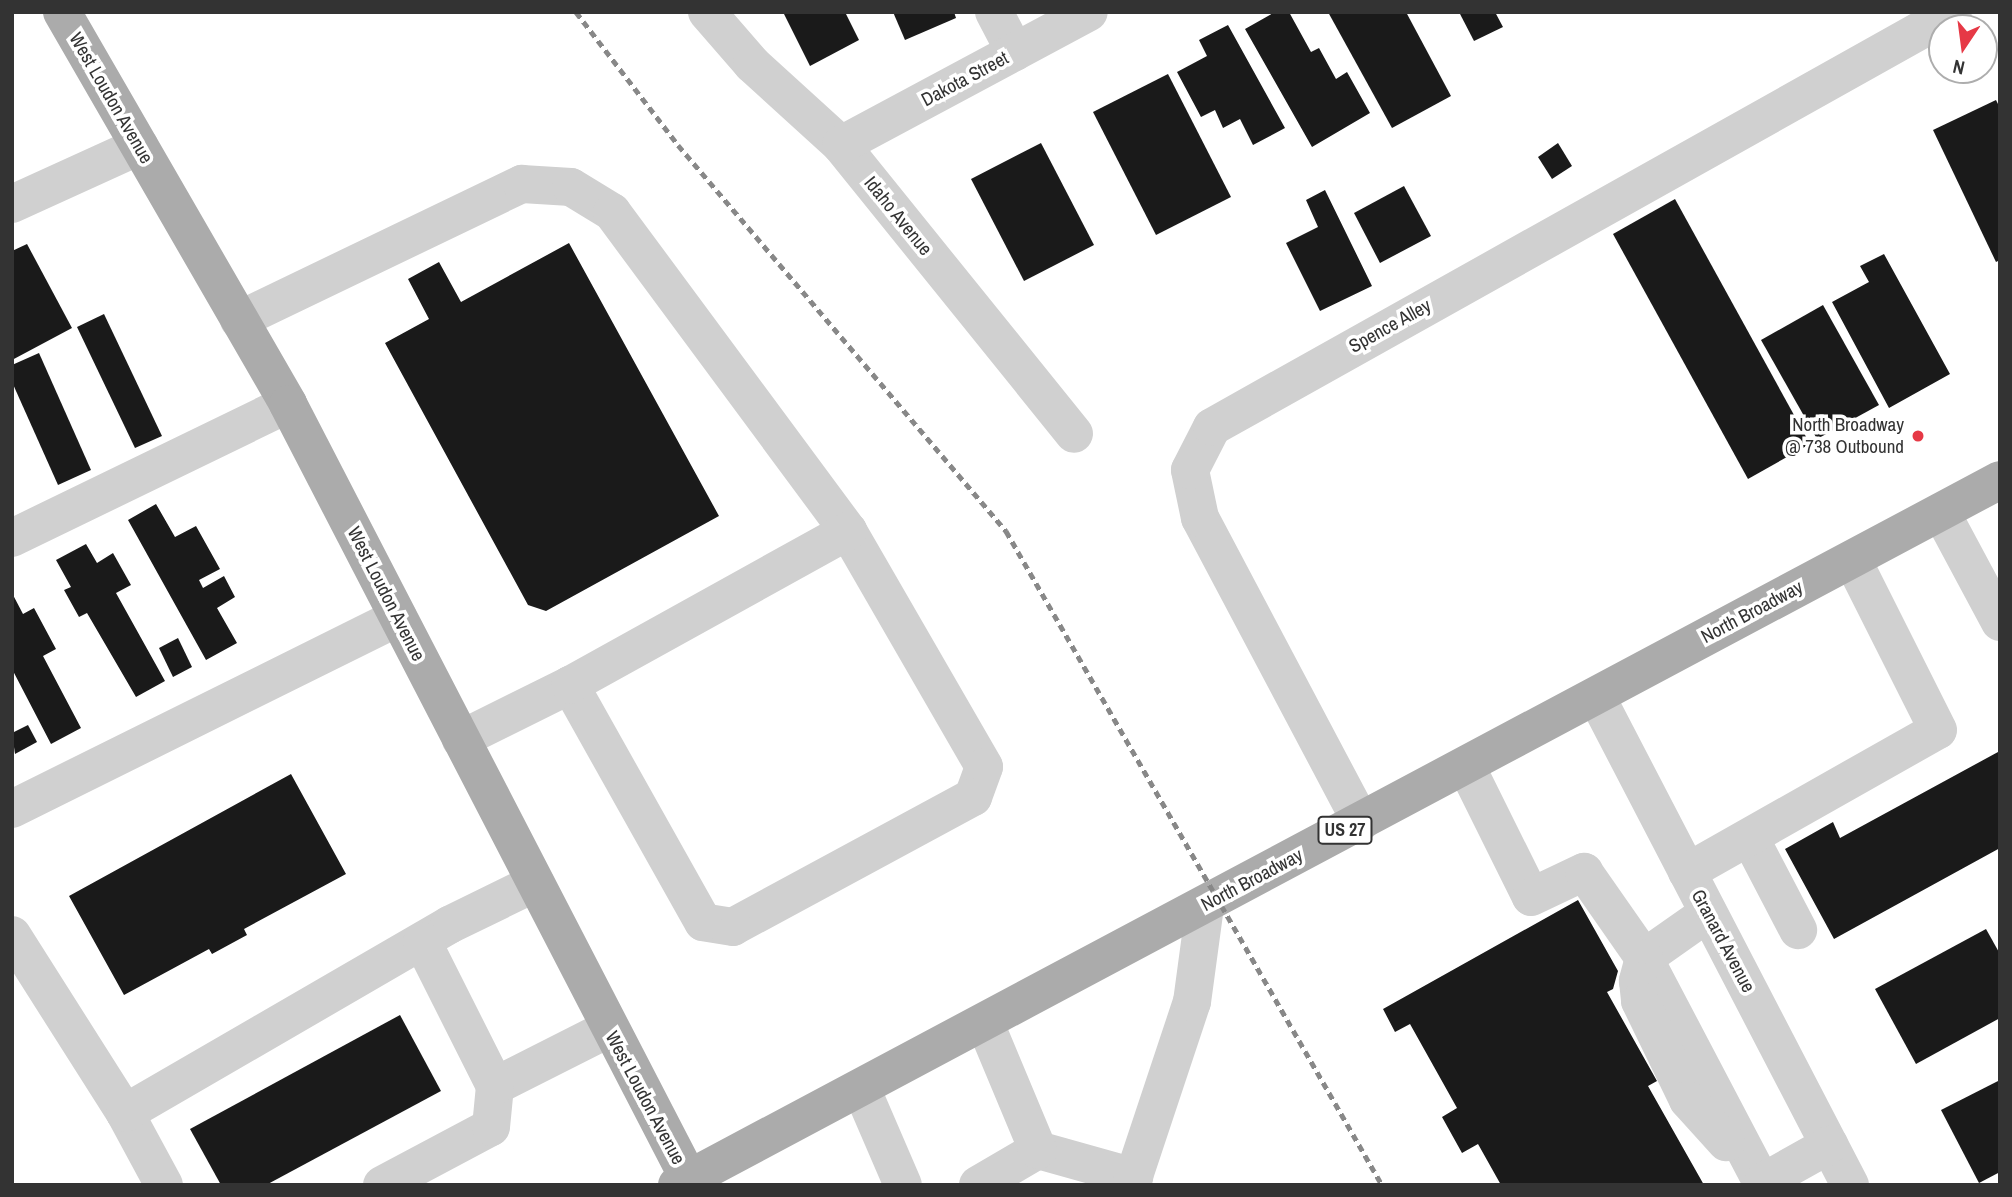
<!DOCTYPE html>
<style>
body{margin:0}
#map{position:relative;width:2012px;height:1197px;overflow:hidden;background:#fff;font-family:"Archivo Narrow",sans-serif}
div>[style]{position:absolute}
.building>*{inset:0;background:#1a1a1a}
.minor>*{height:38px;margin:-19px;padding:0 19px;transform-origin:19px;border-radius:19px;background:#d0d0d0}
.major>*{height:38px;margin:-19px;padding:0 19px;transform-origin:19px;border-radius:19px;background:#ababab}
.rail>*{height:5px;margin-top:-2.5px;transform-origin:0;background:repeating-linear-gradient(90deg,#888 0 7px,transparent 0 12px)}
.dots>*{width:19px;height:19px;translate:-50% -50%;box-sizing:border-box;border:4px solid #fff;border-radius:50%}
span{translate:-50% -50%;white-space:nowrap;text-align:center;line-height:1.15;-webkit-text-stroke:7px #fff;paint-order:stroke}
.shield-label span{padding:2px 5px;background:#fff;border:2px solid;border-radius:5px;-webkit-text-stroke-width:0}
.shield-label{font-size:18px;color:#333;font-weight:700}
.street-label{font-size:19px;color:#333}
.poi-label{font-size:19px;color:#333}
.right{translate:-100% -50%;text-align:right}
.frame{position:absolute;inset:0;border:14px solid #333;pointer-events:none}
.north{position:absolute;left:1928px;top:14px;width:70px;height:70px;box-sizing:border-box;background:#fff;border:2px solid #adadad;border-radius:50%;rotate:193deg;font-size:19px;font-weight:700;line-height:28px;text-align:center;color:#333}
.north::after{content:'';display:block;margin:auto;width:24px;height:32px;background:#e63946;clip-path:polygon(50% 0,100% 100%,50% 72%,0 100%)}
</style>
<div id="map">
<div class="building">
<div style="clip-path:polygon(783px 12px,845px 12px,859px 40px,810px 66px)"></div>
<div style="clip-path:polygon(893px 12px,954px 12px,956px 18px,905px 40px)"></div>
<div style="clip-path:polygon(1275px 12px,1289px 12px,1311px 52px,1319px 48px,1336px 79px,1347px 72px,1370px 113px,1312px 147px,1245px 29px)"></div>
<div style="clip-path:polygon(1328px 12px,1406px 12px,1451px 96px,1392px 128px)"></div>
<div style="clip-path:polygon(1459px 12px,1495px 12px,1503px 27px,1474px 41px)"></div>
<div style="clip-path:polygon(1228px 25px,1285px 128px,1253px 145px,1240px 119px,1223px 128px,1215px 110px,1201px 117px,1177px 72px,1207px 56px,1199px 40px)"></div>
<div style="clip-path:polygon(1168px 74px,1231px 197px,1156px 235px,1093px 112px)"></div>
<div style="clip-path:polygon(1996px 100px,2000px 108px,2000px 260px,1996px 262px,1933px 130px)"></div>
<div style="clip-path:polygon(1041px 143px,1094px 245px,1024px 281px,971px 179px)"></div>
<div style="clip-path:polygon(1558px 143px,1572px 166px,1552px 179px,1538px 157px)"></div>
<div style="clip-path:polygon(1404px 186px,1431px 236px,1380px 263px,1354px 213px)"></div>
<div style="clip-path:polygon(1325px 190px,1372px 286px,1320px 311px,1286px 243px,1318px 227px,1306px 200px)"></div>
<div style="clip-path:polygon(1675px 199px,1810px 444px,1748px 479px,1613px 234px)"></div>
<div style="clip-path:polygon(569px 243px,719px 516px,546px 611px,528px 605px,385px 343px,429px 319px,408px 279px,439px 262px,461px 302px)"></div>
<div style="clip-path:polygon(27px 244px,72px 328px,12px 360px,12px 251px)"></div>
<div style="clip-path:polygon(1884px 254px,1950px 374px,1889px 408px,1832px 302px,1869px 282px,1860px 266px)"></div>
<div style="clip-path:polygon(1823px 305px,1879px 405px,1817px 439px,1761px 340px)"></div>
<div style="clip-path:polygon(104px 314px,162px 436px,135px 448px,77px 327px)"></div>
<div style="clip-path:polygon(39px 353px,91px 470px,58px 485px,12px 382px,12px 365px)"></div>
<div style="clip-path:polygon(156px 504px,175px 537px,196px 526px,220px 569px,199px 580px,203px 588px,224px 576px,235px 597px,217px 608px,237px 643px,206px 660px,128px 520px)"></div>
<div style="clip-path:polygon(86px 544px,97px 563px,113px 553px,131px 585px,116px 593px,165px 681px,136px 697px,87px 613px,79px 617px,64px 590px,71px 587px,56px 560px)"></div>
<div style="clip-path:polygon(12px 593px,23px 614px,34px 608px,56px 649px,43px 656px,81px 728px,51px 744px,12px 669px)"></div>
<div style="clip-path:polygon(178px 638px,192px 667px,173px 677px,159px 648px)"></div>
<div style="clip-path:polygon(28px 725px,37px 742px,15px 754px,12px 733px)"></div>
<div style="clip-path:polygon(1998px 752px,2000px 848px,1834px 939px,1785px 849px,1833px 822px,1840px 838px)"></div>
<div style="clip-path:polygon(291px 774px,346px 874px,244px 929px,247px 935px,212px 954px,209px 949px,124px 995px,69px 896px)"></div>
<div style="clip-path:polygon(1578px 900px,1618px 971px,1613px 989px,1607px 992px,1657px 1081px,1648px 1086px,1704px 1185px,1501px 1185px,1478px 1144px,1462px 1153px,1442px 1117px,1457px 1108px,1410px 1024px,1395px 1032px,1383px 1009px)"></div>
<div style="clip-path:polygon(1986px 929px,2000px 954px,2000px 1018px,1916px 1064px,1875px 989px)"></div>
<div style="clip-path:polygon(400px 1015px,441px 1091px,266px 1185px,221px 1185px,190px 1129px)"></div>
<div style="clip-path:polygon(2000px 1080px,2000px 1172px,1979px 1183px,1941px 1110px)"></div>
</div>
<div class="minor">
<div style="left:707px;top:12px;width:69px;rotate:49.1deg"></div>
<div style="left:752px;top:64px;width:120px;rotate:42.3deg"></div>
<div style="left:841px;top:145px;width:371px;rotate:51.1deg"></div>
<div style="left:994px;top:12px;width:45px;rotate:62.3deg"></div>
<div style="left:841px;top:145px;width:281px;rotate:-28.2deg"></div>
<div style="left:12px;top:204px;width:140px;rotate:-24.5deg"></div>
<div style="left:239px;top:320px;width:314px;rotate:-25.7deg"></div>
<div style="left:522px;top:184px;width:49px;rotate:3.5deg"></div>
<div style="left:571px;top:187px;width:48px;rotate:31.4deg"></div>
<div style="left:612px;top:212px;width:397px;rotate:53.5deg"></div>
<div style="left:848px;top:531px;width:272px;rotate:60deg"></div>
<div style="left:984px;top:767px;width:32px;rotate:110deg"></div>
<div style="left:973px;top:797px;width:273px;rotate:151.6deg"></div>
<div style="left:733px;top:927px;width:30px;rotate:-171deg"></div>
<div style="left:703px;top:922px;width:272px;rotate:-119.3deg"></div>
<div style="left:570px;top:685px;width:122px;rotate:153.6deg"></div>
<div style="left:1941px;top:512px;width:125px;rotate:61.8deg"></div>
<div style="left:12px;top:538px;width:307px;rotate:-25.9deg"></div>
<div style="left:570px;top:685px;width:318px;rotate:-29deg"></div>
<div style="left:1596px;top:696px;width:551px;rotate:62.55deg"></div>
<div style="left:1466px;top:766px;width:146px;rotate:63.6deg"></div>
<div style="left:1531px;top:897px;width:59px;rotate:-25.3deg"></div>
<div style="left:1584px;top:872px;width:105px;rotate:55.1deg"></div>
<div style="left:1644px;top:958px;width:256px;rotate:62.3deg"></div>
<div style="left:12px;top:809px;width:431px;rotate:-26.4deg"></div>
<div style="left:1361px;top:822px;width:344px;rotate:-117.9deg"></div>
<div style="left:1200px;top:518px;width:49px;rotate:-101.8deg"></div>
<div style="left:1190px;top:470px;width:48px;rotate:-62.9deg"></div>
<div style="left:1212px;top:427px;width:849px;rotate:-29.25deg"></div>
<div style="left:1750px;top:838px;width:104px;rotate:62.4deg"></div>
<div style="left:1687px;top:872px;width:288px;rotate:-29.5deg"></div>
<div style="left:1938px;top:730px;width:191px;rotate:-116.7deg"></div>
<div style="left:1708px;top:913px;width:78px;rotate:144.9deg"></div>
<div style="left:1644px;top:958px;width:24px;rotate:105deg"></div>
<div style="left:1638px;top:981px;width:20px;rotate:84deg"></div>
<div style="left:1640px;top:1001px;width:110px;rotate:64.1deg"></div>
<div style="left:1688px;top:1100px;width:57px;rotate:47.9deg"></div>
<div style="left:12px;top:935px;width:211px;rotate:57.6deg"></div>
<div style="left:125px;top:1113px;width:82px;rotate:61.6deg"></div>
<div style="left:495px;top:1086px;width:127px;rotate:-26.8deg"></div>
<div style="left:862px;top:1090px;width:103px;rotate:66.7deg"></div>
<div style="left:125px;top:1113px;width:375px;rotate:-30.1deg"></div>
<div style="left:449px;top:925px;width:96px;rotate:-26deg"></div>
<div style="left:1038px;top:1150px;width:100px;rotate:15.7deg"></div>
<div style="left:1763px;top:1182px;width:76px;rotate:-29.3deg"></div>
<div style="left:382px;top:1185px;width:123px;rotate:-28deg"></div>
<div style="left:491px;top:1127px;width:41px;rotate:-84.4deg"></div>
<div style="left:495px;top:1086px;width:162px;rotate:-116.7deg"></div>
<div style="left:978px;top:1185px;width:69px;rotate:-30.3deg"></div>
<div style="left:1038px;top:1150px;width:138px;rotate:-112.7deg"></div>
<div style="left:1131px;top:1185px;width:193px;rotate:-71.6deg"></div>
<div style="left:1192px;top:1002px;width:97px;rotate:-82.3deg"></div>
</div>
<div class="major">
<div style="left:62px;top:12px;width:452px;rotate:60deg"></div>
<div style="left:288px;top:404px;width:879px;rotate:62.65deg"></div>
<div style="left:677px;top:1185px;width:1499px;rotate:-28.05deg"></div>
</div>
<div class="rail">
<div style="left:576px;top:12px;width:168px;rotate:52.5deg"></div>
<div style="left:678px;top:145px;width:507px;rotate:49.64deg"></div>
<div style="left:1006px;top:531px;width:754px;rotate:60.1deg"></div>
</div>
<div class="dots">
<div style="left:1918px;top:436px;background:#e63946"></div>
</div>
<div class="shield-label">
<span style="left:1345px;top:830px">US 27</span>
</div>
<div class="street-label">
<span style="left:965px;top:79px;rotate:-28deg">Dakota Street</span>
<span style="left:111px;top:98px;rotate:60deg">West Loudon Avenue</span>
<span style="left:898px;top:216px;rotate:51deg">Idaho Avenue</span>
<span style="left:1390px;top:326px;rotate:-29deg">Spence Alley</span>
<span style="left:386px;top:594px;rotate:63deg">West Loudon Avenue</span>
<span style="left:1752px;top:612px;rotate:-28deg">North Broadway</span>
<span style="left:1252px;top:880px;rotate:-28deg">North Broadway</span>
<span style="left:1723px;top:941px;rotate:62deg">Granard Avenue</span>
<span style="left:645px;top:1098px;rotate:62deg">West Loudon Avenue</span>
</div>
<div class="poi-label">
<span class="right" style="left:1904px;top:436px">North Broadway<br>@ 738 Outbound</span>
</div>
<div class="frame"></div>
<div class="north">N</div>
</div>
